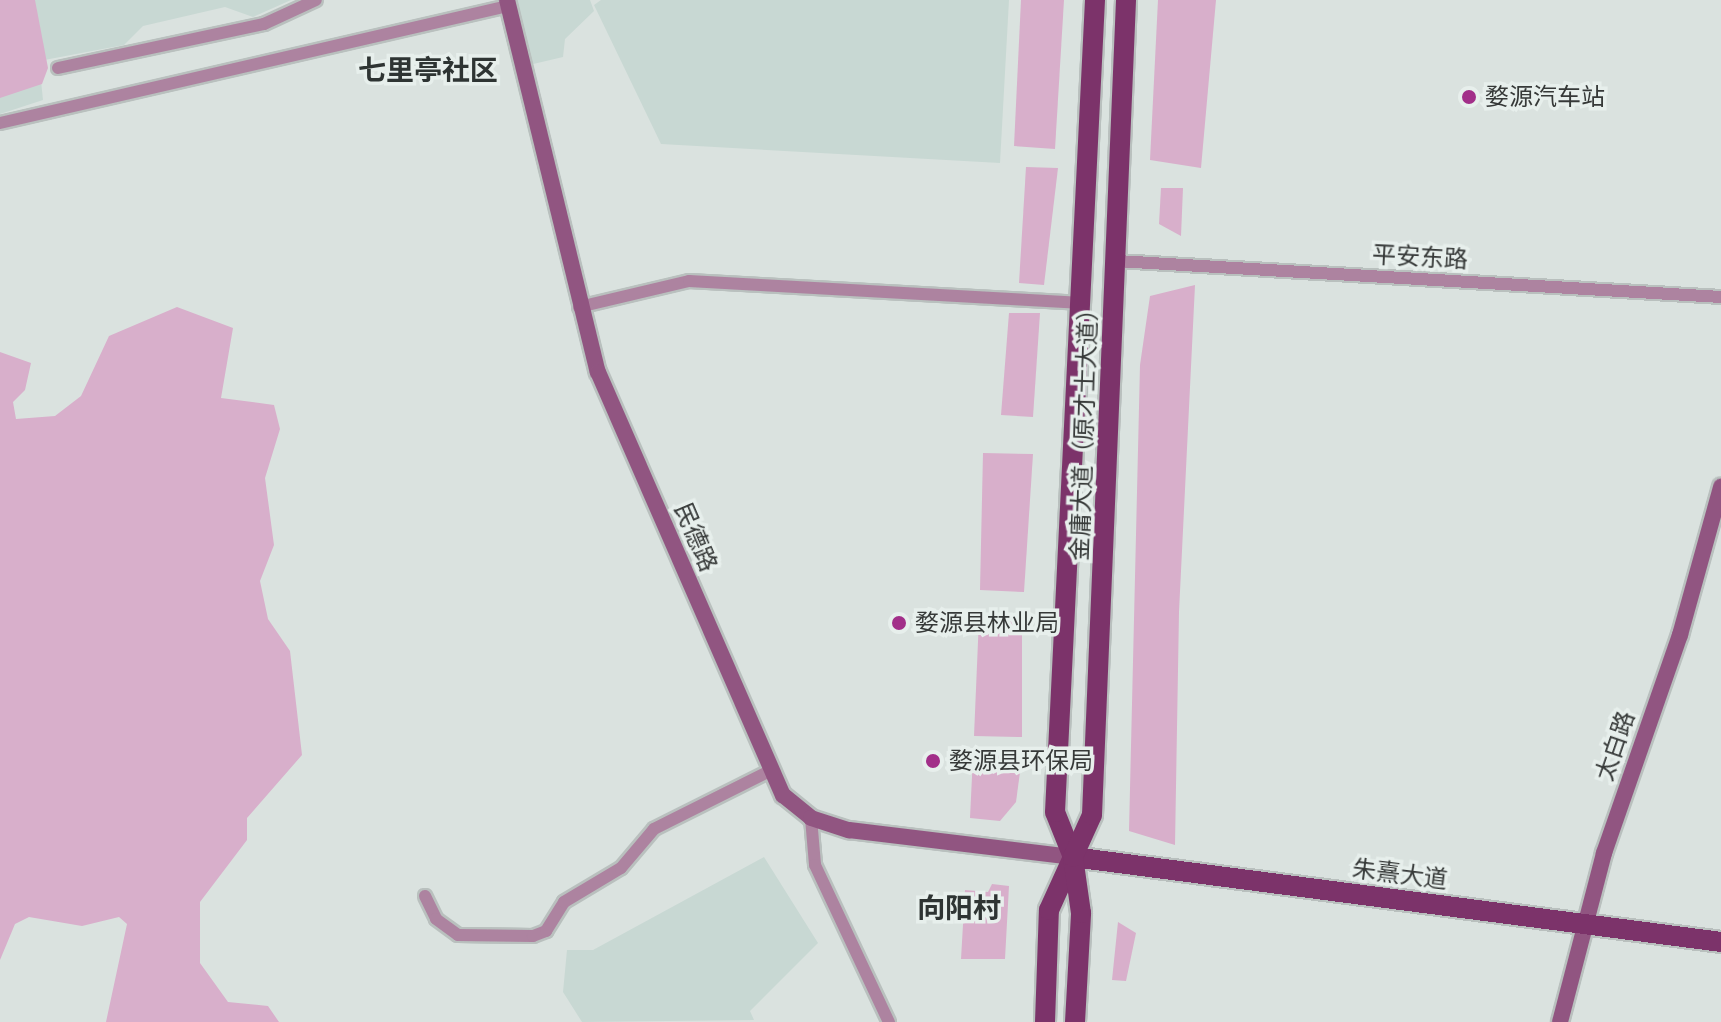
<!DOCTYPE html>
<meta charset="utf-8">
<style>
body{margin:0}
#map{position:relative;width:1721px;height:1022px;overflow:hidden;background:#dae2df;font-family:"DM Sans","Noto Sans SC",sans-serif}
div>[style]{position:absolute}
.built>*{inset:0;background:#c8d8d3}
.green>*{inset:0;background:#d8afcb}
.roads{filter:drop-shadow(2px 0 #b9c0be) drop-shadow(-2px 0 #b9c0be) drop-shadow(0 2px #b9c0be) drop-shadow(0 -2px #b9c0be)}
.street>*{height:12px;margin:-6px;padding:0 6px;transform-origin:6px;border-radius:6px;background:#ad83a0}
.secondary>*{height:16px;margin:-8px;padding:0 8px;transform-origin:8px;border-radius:8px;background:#915581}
.primary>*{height:20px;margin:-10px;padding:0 10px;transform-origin:10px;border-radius:10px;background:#7c336a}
.dots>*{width:22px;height:22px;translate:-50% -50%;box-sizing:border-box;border:4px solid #e7efec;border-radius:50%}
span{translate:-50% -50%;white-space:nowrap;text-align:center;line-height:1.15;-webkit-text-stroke:7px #e7efec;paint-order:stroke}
.poi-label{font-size:24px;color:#363938}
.left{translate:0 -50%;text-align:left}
.street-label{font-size:24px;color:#363938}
.quarter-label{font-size:28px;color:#2e3433;font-weight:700}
</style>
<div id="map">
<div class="built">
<div style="clip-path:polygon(0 0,291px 0,253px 17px,225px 7px,143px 26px,124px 45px,39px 61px,43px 100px,0 114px)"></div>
<div style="clip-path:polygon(517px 0,590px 0,594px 11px,565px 39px,563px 57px,529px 65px)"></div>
<div style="clip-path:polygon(601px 0,1009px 0,1000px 163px,661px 144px,594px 5px)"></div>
<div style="clip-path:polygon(764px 857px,818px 943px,750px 1011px,754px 1020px,582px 1022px,563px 992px,567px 950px,593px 950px)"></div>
</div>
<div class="green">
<div style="clip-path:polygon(0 0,35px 0,48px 68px,42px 84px,0 98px)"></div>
<div style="clip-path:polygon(1021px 0,1064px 0,1055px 149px,1014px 146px)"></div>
<div style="clip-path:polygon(1158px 0,1216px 0,1201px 168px,1150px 160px)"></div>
<div style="clip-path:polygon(1026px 167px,1058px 168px,1044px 285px,1019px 283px)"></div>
<div style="clip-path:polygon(1161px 188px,1183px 188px,1181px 236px,1159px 224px)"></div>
<div style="clip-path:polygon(1195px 285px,1179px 612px,1175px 845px,1129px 831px,1140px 365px,1150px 296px)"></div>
<div style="clip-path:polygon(177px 307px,233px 328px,221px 398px,274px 405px,280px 429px,265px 478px,274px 545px,260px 581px,268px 619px,290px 651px,302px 755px,247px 818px,247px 840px,200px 902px,200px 963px,228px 1002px,268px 1006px,279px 1022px,106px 1022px,127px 924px,119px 917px,82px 926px,29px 917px,15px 924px,0 960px,0 352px,31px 363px,25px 390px,13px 402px,16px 419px,55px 416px,81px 396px,109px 336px)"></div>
<div style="clip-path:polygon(1009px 313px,1040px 313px,1033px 417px,1001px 415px)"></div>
<div style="clip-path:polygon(983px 453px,1033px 454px,1024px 592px,980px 590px)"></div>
<div style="clip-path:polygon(979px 618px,1022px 620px,1022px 737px,974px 736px)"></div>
<div style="clip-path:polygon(973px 756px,1022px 757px,1016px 802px,1000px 821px,970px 818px)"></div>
<div style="clip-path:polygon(992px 884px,1009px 886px,1005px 959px,961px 959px,965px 890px,988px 892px)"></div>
<div style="clip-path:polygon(1118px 922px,1136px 933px,1126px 981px,1112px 980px)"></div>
</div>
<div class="roads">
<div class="street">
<div style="left:58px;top:68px;width:211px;rotate:-12.1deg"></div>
<div style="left:264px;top:24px;width:57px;rotate:-24.8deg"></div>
<div style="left:0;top:123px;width:521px;rotate:-12.97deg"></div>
<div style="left:1117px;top:261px;width:605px;rotate:3.41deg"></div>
<div style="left:579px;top:307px;width:113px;rotate:-13.3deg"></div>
<div style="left:689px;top:281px;width:394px;rotate:3.2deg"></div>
<div style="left:811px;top:818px;width:47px;rotate:85.1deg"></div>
<div style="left:815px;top:865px;width:174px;rotate:64.8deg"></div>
<div style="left:425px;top:896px;width:25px;rotate:64deg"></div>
<div style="left:436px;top:919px;width:27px;rotate:36deg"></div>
<div style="left:458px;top:935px;width:75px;rotate:0.8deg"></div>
<div style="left:533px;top:936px;width:14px;rotate:-21deg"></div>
<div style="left:546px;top:931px;width:34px;rotate:-58deg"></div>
<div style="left:564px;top:902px;width:66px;rotate:-30.8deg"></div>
<div style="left:621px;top:868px;width:51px;rotate:-49.8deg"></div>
<div style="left:654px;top:829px;width:127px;rotate:-26.6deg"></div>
</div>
<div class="secondary">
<div style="left:507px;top:0;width:383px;rotate:76.3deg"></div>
<div style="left:598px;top:372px;width:462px;rotate:66.4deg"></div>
<div style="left:783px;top:795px;width:36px;rotate:39deg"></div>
<div style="left:811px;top:818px;width:40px;rotate:18deg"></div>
<div style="left:849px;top:830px;width:226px;rotate:6.9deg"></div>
<div style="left:1560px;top:1022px;width:175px;rotate:-75.4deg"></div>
<div style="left:1604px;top:853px;width:231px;rotate:-70.8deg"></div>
<div style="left:1680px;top:635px;width:154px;rotate:-74.5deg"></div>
</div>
<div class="primary">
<div style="left:1073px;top:857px;width:654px;rotate:7.47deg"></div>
<div style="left:1045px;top:1022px;width:112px;rotate:-88deg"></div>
<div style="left:1049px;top:910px;width:58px;rotate:-65.6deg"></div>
<div style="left:1073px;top:857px;width:48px;rotate:-111.8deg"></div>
<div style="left:1055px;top:812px;width:813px;rotate:-87.18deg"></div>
<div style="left:1075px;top:1022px;width:109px;rotate:-86.8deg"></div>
<div style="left:1081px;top:913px;width:57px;rotate:-98.1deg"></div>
<div style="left:1073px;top:857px;width:46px;rotate:-65.7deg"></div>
<div style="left:1092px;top:815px;width:816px;rotate:-87.61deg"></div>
</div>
</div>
<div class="dots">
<div style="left:1469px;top:97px;background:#a22f89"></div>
<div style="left:899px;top:623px;background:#a22f89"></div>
<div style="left:933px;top:761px;background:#a22f89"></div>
</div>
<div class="poi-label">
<span class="left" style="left:1485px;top:97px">婺源汽车站</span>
<span class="left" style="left:915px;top:623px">婺源县林业局</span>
<span class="left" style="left:949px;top:761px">婺源县环保局</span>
</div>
<div class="street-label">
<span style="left:1420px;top:257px;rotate:3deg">平安东路</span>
<span style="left:1084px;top:429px;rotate:-88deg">金庸大道（原才士大道）</span>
<span style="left:696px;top:537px;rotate:67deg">民德路</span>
<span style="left:1615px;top:746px;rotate:-71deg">太白路</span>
<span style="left:1400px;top:874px;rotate:7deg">朱熹大道</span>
</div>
<div class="quarter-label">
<span style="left:428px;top:71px">七里亭社区</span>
<span style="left:959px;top:909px">向阳村</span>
</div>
</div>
